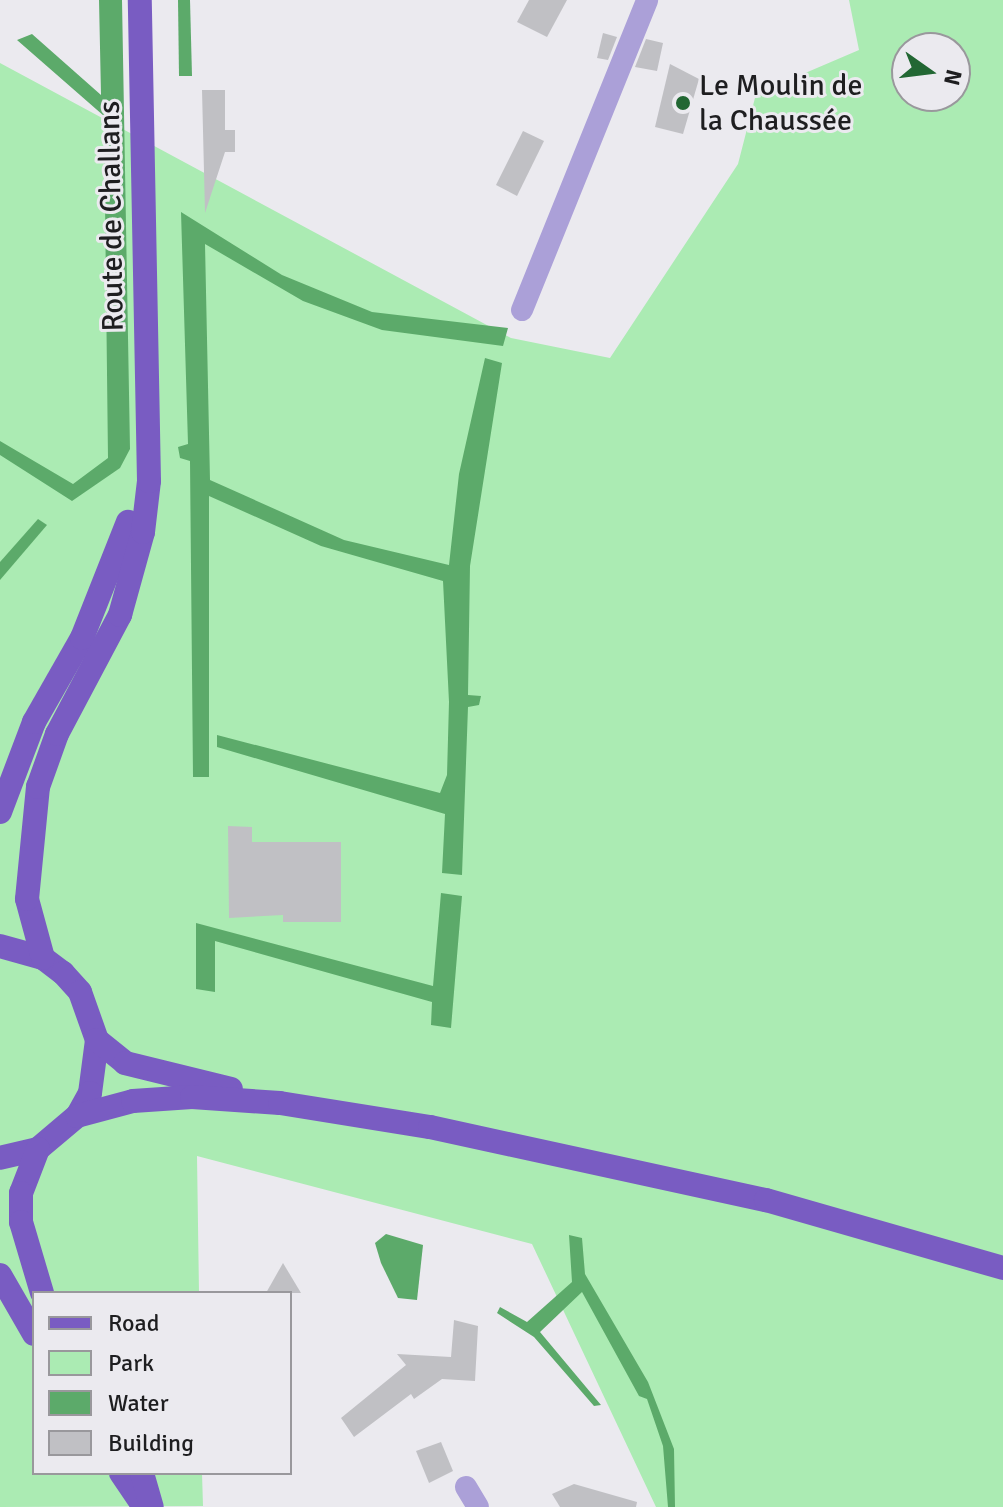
<!DOCTYPE html>
<meta charset="utf-8">
<style>
body{margin:0}
#map{position:relative;width:1003px;height:1507px;overflow:hidden;background:#ebeaef;font-family:Signika,sans-serif}
div>[style]{position:absolute}
.green>*{inset:0;background:#abebb3}
.water>*{inset:0;background:#5caa6a}
.building>*{inset:0;background:#c0c0c4}
.minor>*{height:22px;margin:-11px;padding:0 11px;transform-origin:11px;border-radius:11px;background:#aba0d8}
.major>*{height:24px;margin:-12px;padding:0 12px;transform-origin:12px;border-radius:12px;background:#795cc2}
.dots>*{width:22px;height:22px;translate:-50% -50%;box-sizing:border-box;border:4px solid #ebeaef;border-radius:50%}
span{translate:-50% -50%;white-space:nowrap;text-align:center;line-height:1.15;-webkit-text-stroke:6px #ebeaef;paint-order:stroke}
.poi-label{font-size:30px;color:#1e1e20}
.left{translate:0 -50%;text-align:left}
.street-label{font-size:30px;color:#1e1e20}
.legend{position:absolute;left:32px;top:1291px;width:260px;height:184px;box-sizing:border-box;background:#ebeaef;border:2px solid #99989c;margin:0;padding:10px 14px;list-style:none;font-size:24px;color:#1e1e20}
.legend li{display:flex;align-items:center;gap:16px;height:40px}
.legend b{width:40px;border:2px solid #99989c}
.north{position:absolute;left:891px;top:32px;width:80px;height:80px;box-sizing:border-box;background:#ebeaef;border:2px solid #99989c;border-radius:50%;rotate:104deg;font-size:22px;font-weight:700;line-height:32px;text-align:center;color:#1e1e20}
.north::after{content:'';display:block;margin:auto;width:28px;height:36px;background:#226733;clip-path:polygon(50% 0,100% 100%,50% 72%,0 100%)}
</style>
<div id="map">
<div class="green">
<div style="clip-path:polygon(evenodd,849px 0,1003px 0,1003px 1507px,656px 1507px,532px 1244px,197px 1156px,199px 1293px,34px 1293px,34px 1473px,202px 1473px,203px 1506px,0 1507px,0 63px,511px 338px,610px 358px,738px 164px,756px 94px,859px 50px,849px 0,907px 48px,955px 48px,955px 96px,907px 96px,907px 48px)"></div>
</div>
<div class="water">
<div style="clip-path:polygon(99px 0,122px 0,130px 449px,120px 468px,72px 501px,0 455px,0 441px,73px 484px,108px 458px,104px 116px,17px 40px,32px 34px,101px 95px)"></div>
<div style="clip-path:polygon(178px 0,190px 0,192px 76px,179px 76px)"></div>
<div style="clip-path:polygon(181px 212px,282px 275px,372px 312px,508px 328px,503px 346px,382px 330px,303px 301px,205px 244px,210px 480px,344px 540px,449px 565px,459px 474px,485px 358px,502px 363px,470px 566px,468px 695px,481px 696px,479px 705px,468px 707px,462px 875px,442px 873px,445px 814px,217px 747px,217px 735px,440px 793px,447px 775px,449px 702px,443px 581px,321px 546px,209px 496px,209px 777px,193px 777px,190px 461px,180px 458px,178px 447px,188px 444px)"></div>
<div style="clip-path:polygon(38px 519px,47px 525px,0 580px,0 562px)"></div>
<div style="clip-path:polygon(441px 893px,462px 896px,451px 1028px,431px 1025px,432px 1002px,215px 941px,215px 992px,196px 989px,196px 923px,433px 986px)"></div>
<div style="clip-path:polygon(386px 1234px,423px 1245px,417px 1300px,398px 1298px,381px 1263px,375px 1243px)"></div>
<div style="clip-path:polygon(569px 1235px,582px 1238px,585px 1274px,648px 1382px,674px 1449px,675px 1507px,668px 1507px,663px 1446px,647px 1399px,639px 1396px,582px 1292px,540px 1332px,601px 1405px,594px 1406px,534px 1337px,497px 1313px,500px 1307px,527px 1322px,572px 1282px)"></div>
</div>
<div class="building">
<div style="clip-path:polygon(529px 0,567px 0,547px 37px,517px 22px)"></div>
<div style="clip-path:polygon(603px 33px,617px 37px,608px 60px,597px 58px)"></div>
<div style="clip-path:polygon(646px 39px,663px 43px,657px 71px,635px 67px)"></div>
<div style="clip-path:polygon(670px 64px,699px 79px,683px 134px,655px 127px)"></div>
<div style="clip-path:polygon(202px 90px,225px 90px,225px 130px,235px 130px,235px 152px,225px 152px,205px 213px)"></div>
<div style="clip-path:polygon(523px 131px,544px 141px,517px 196px,496px 185px)"></div>
<div style="clip-path:polygon(228px 826px,252px 827px,252px 842px,341px 842px,341px 922px,283px 922px,283px 915px,229px 918px)"></div>
<div style="clip-path:polygon(283px 1263px,301px 1293px,266px 1293px)"></div>
<div style="clip-path:polygon(454px 1320px,478px 1326px,475px 1381px,442px 1379px,414px 1399px,411px 1394px,354px 1437px,341px 1418px,406px 1365px,397px 1354px,451px 1357px)"></div>
<div style="clip-path:polygon(441px 1442px,453px 1471px,429px 1483px,416px 1451px)"></div>
<div style="clip-path:polygon(574px 1484px,637px 1502px,636px 1507px,560px 1507px,552px 1494px)"></div>
</div>
<div class="minor">
<div style="left:522px;top:310px;width:334px;rotate:-68deg"></div>
<div style="left:466px;top:1487px;width:23px;rotate:59deg"></div>
</div>
<div class="major">
<div style="left:0;top:812px;width:96px;rotate:-69.3deg"></div>
<div style="left:34px;top:722px;width:97px;rotate:-60.3deg"></div>
<div style="left:82px;top:638px;width:125px;rotate:-68.4deg"></div>
<div style="left:0;top:946px;width:45px;rotate:15.6deg"></div>
<div style="left:43px;top:958px;width:25px;rotate:37deg"></div>
<div style="left:63px;top:973px;width:25px;rotate:48deg"></div>
<div style="left:80px;top:992px;width:51px;rotate:70.5deg"></div>
<div style="left:97px;top:1040px;width:53px;rotate:97.5deg"></div>
<div style="left:90px;top:1093px;width:26px;rotate:119deg"></div>
<div style="left:77px;top:1116px;width:51px;rotate:139.8deg"></div>
<div style="left:38px;top:1149px;width:39px;rotate:167deg"></div>
<div style="left:43px;top:958px;width:61px;rotate:-105.2deg"></div>
<div style="left:27px;top:899px;width:113px;rotate:-84.4deg"></div>
<div style="left:38px;top:787px;width:56px;rotate:-70.3deg"></div>
<div style="left:57px;top:734px;width:135px;rotate:-62.1deg"></div>
<div style="left:120px;top:615px;width:86px;rotate:-74.5deg"></div>
<div style="left:143px;top:532px;width:51px;rotate:-83.3deg"></div>
<div style="left:149px;top:481px;width:481px;rotate:-91.1deg"></div>
<div style="left:97px;top:1040px;width:36px;rotate:39deg"></div>
<div style="left:125px;top:1063px;width:109px;rotate:13.8deg"></div>
<div style="left:77px;top:1116px;width:58px;rotate:-15deg"></div>
<div style="left:133px;top:1101px;width:59px;rotate:-3.9deg"></div>
<div style="left:192px;top:1097px;width:88px;rotate:3.9deg"></div>
<div style="left:280px;top:1103px;width:152px;rotate:9.1deg"></div>
<div style="left:430px;top:1127px;width:344px;rotate:12.3deg"></div>
<div style="left:766px;top:1200px;width:247px;rotate:16deg"></div>
<div style="left:38px;top:1149px;width:47px;rotate:111.1deg"></div>
<div style="left:21px;top:1193px;width:29px;rotate:90deg"></div>
<div style="left:21px;top:1222px;width:74px;rotate:73.5deg"></div>
<div style="left:0;top:1275px;width:68px;rotate:60deg"></div>
<div style="left:121px;top:1473px;width:41px;rotate:55.9deg"></div>
<div style="left:142px;top:1473px;width:35px;rotate:74deg"></div>
</div>
<div class="dots">
<div style="left:683px;top:103px;background:#226733"></div>
</div>
<div class="poi-label">
<span class="left" style="left:699px;top:103px">Le Moulin de<br>la Chaussée</span>
</div>
<div class="street-label">
<span style="left:112px;top:216px;rotate:-91deg">Route de Challans</span>
</div>
<ul class="legend">
<li><b style="height:10px;background:#795cc2"></b>Road</li>
<li><b style="height:22px;background:#abebb3"></b>Park</li>
<li><b style="height:22px;background:#5caa6a"></b>Water</li>
<li><b style="height:22px;background:#c0c0c4"></b>Building</li>
</ul>
<div class="north">N</div>
</div>
